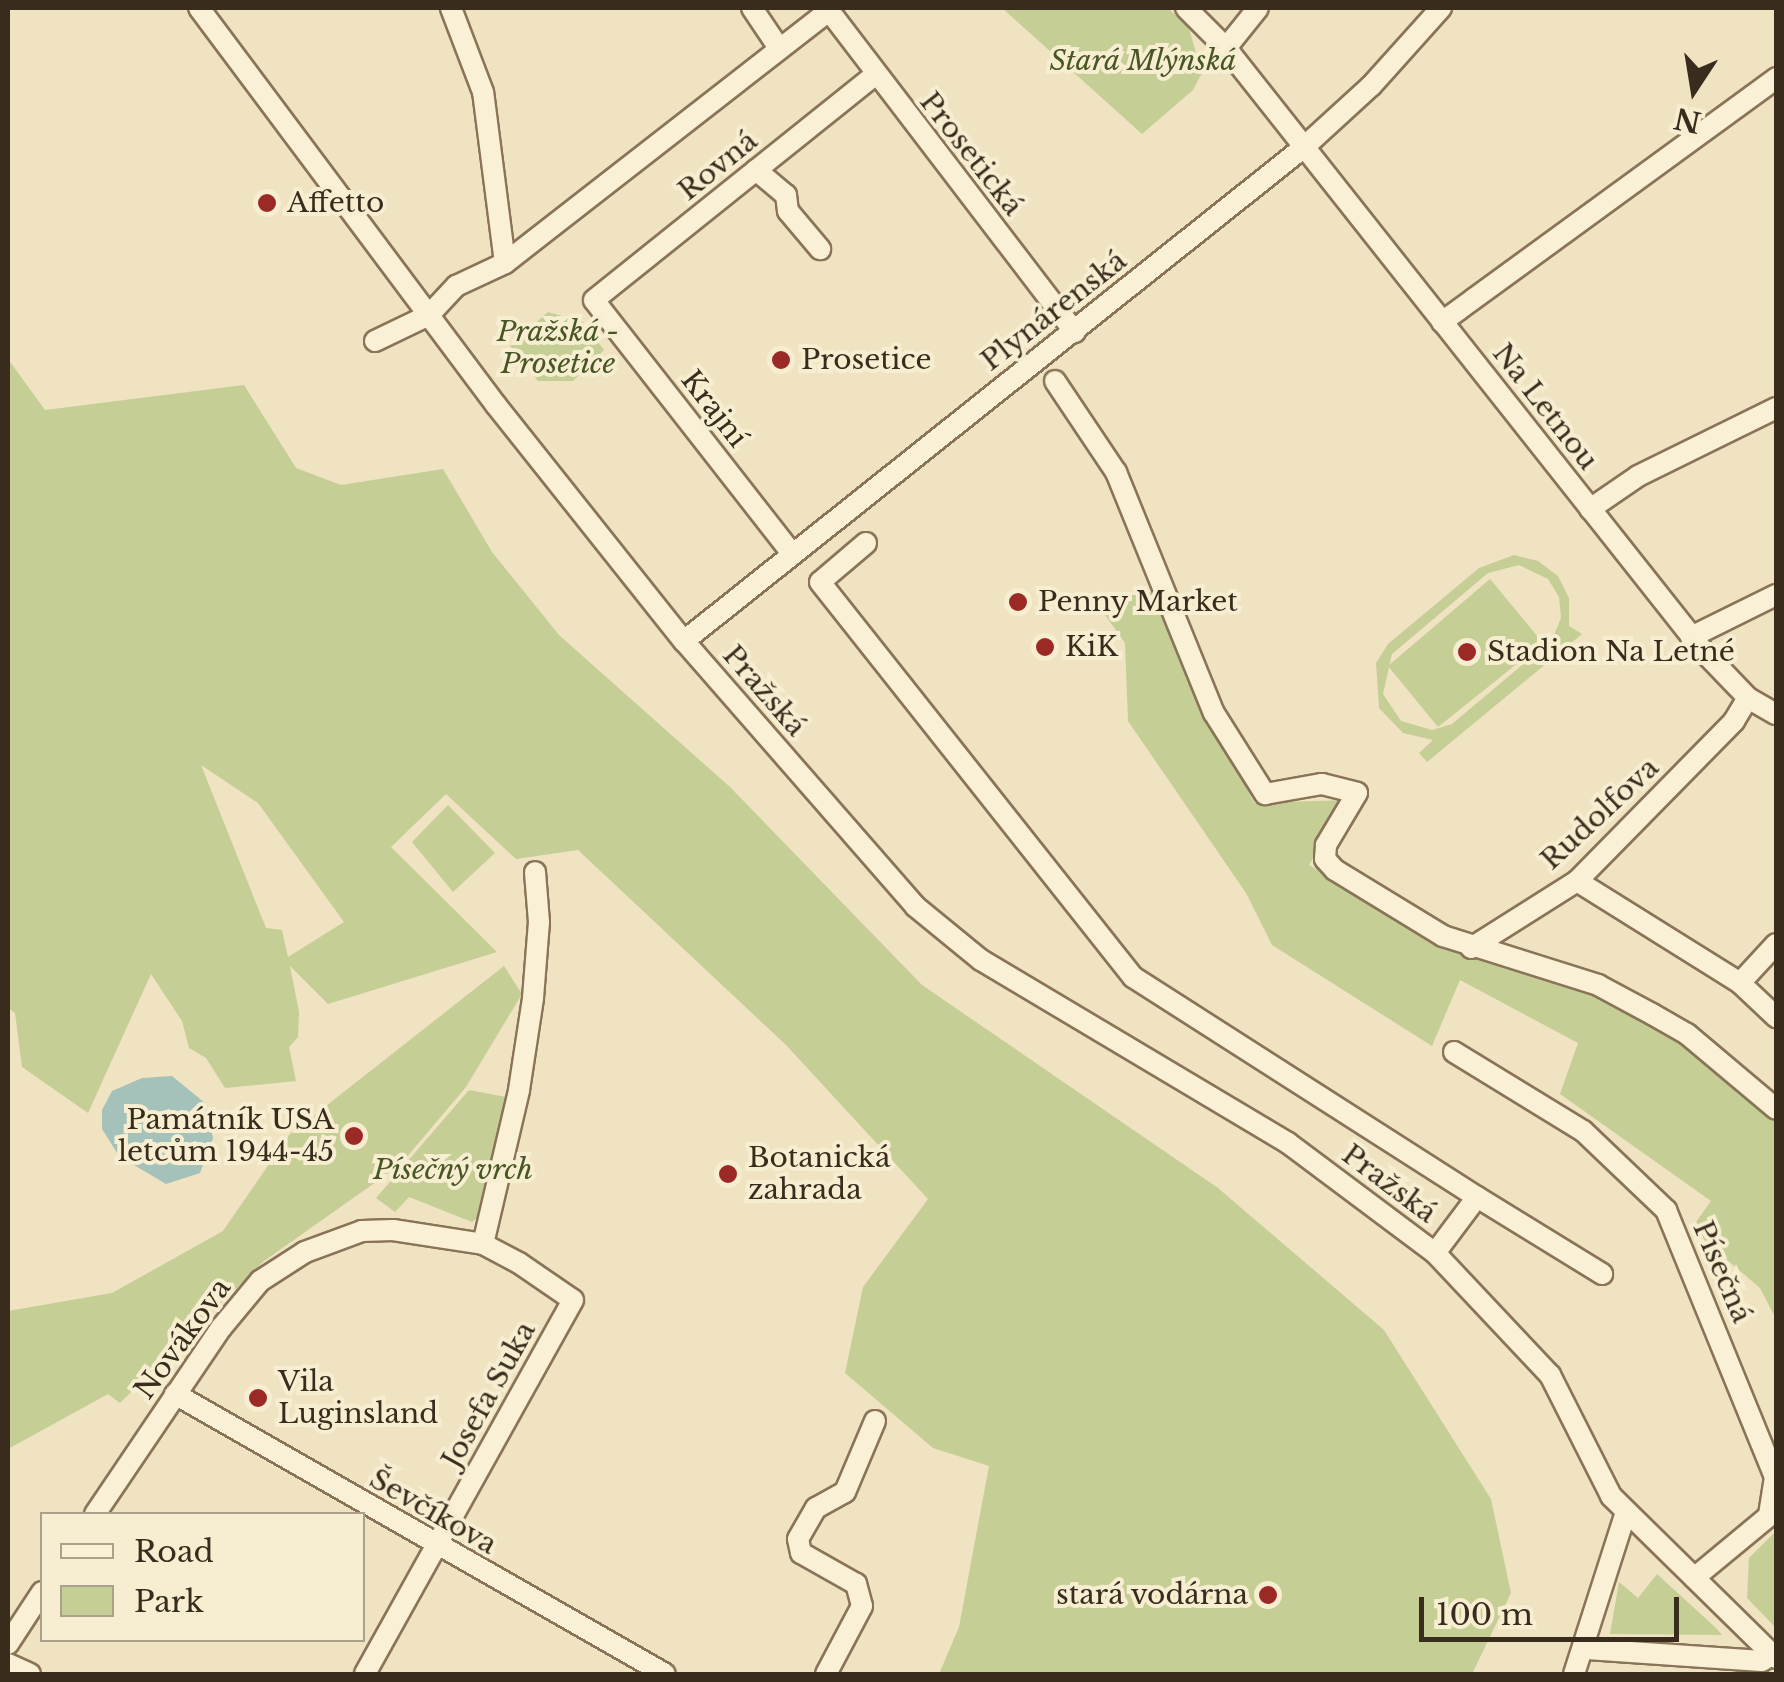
<!DOCTYPE html>
<meta charset="utf-8">
<style>
body{margin:0}
#map{position:relative;width:1784px;height:1682px;overflow:hidden;background:#efe3c2;font-family:"Libre Baskerville",serif}
div>[style]{position:absolute}
.green>*{inset:0;background:#c5ce95}
.water>*{inset:0;background:#a4c2ba}
.roads{filter:drop-shadow(2px 0 #8a7458) drop-shadow(-2px 0 #8a7458) drop-shadow(0 2px #8a7458) drop-shadow(0 -2px #8a7458)}
.street>*{height:20px;margin:-10px;padding:0 10px;transform-origin:10px;border-radius:10px;background:#faf0d5}
.dots>*{width:28px;height:28px;translate:-50% -50%;box-sizing:border-box;border:5px solid #f7edd1;border-radius:50%}
span{translate:-50% -50%;white-space:nowrap;text-align:center;line-height:1.15;-webkit-text-stroke:8px #f7edd1;paint-order:stroke}
.park-label{font-size:28px;color:#475623;font-style:italic}
.street-label{font-size:28px;color:#392c1d}
.poi-label{font-size:28px;color:#392c1d}
.left{translate:0 -50%;text-align:left}
.right{translate:-100% -50%;text-align:right}
.frame{position:absolute;inset:0;border:10px solid #392c1d;pointer-events:none}
.legend{position:absolute;left:40px;top:1512px;width:325px;height:130px;box-sizing:border-box;background:#f7edd1;border:2px solid #aba089;margin:0;padding:12px 18px;list-style:none;font-size:30px;color:#392c1d}
.legend li{display:flex;align-items:center;gap:20px;height:50px}
.legend b{width:50px;border:2px solid #aba089}
.north{position:absolute;left:1644px;top:40px;width:100px;height:100px;-webkit-text-stroke:8px #f7edd1;paint-order:stroke;rotate:192deg;font-size:28px;font-weight:700;line-height:40px;text-align:center;color:#392c1d}
.north::after{content:'';display:block;margin:auto;width:35px;height:45px;background:#392c1d;clip-path:polygon(50% 0,100% 100%,50% 72%,0 100%)}
.scale{position:absolute;left:1419px;top:1597px;width:260px;height:45px;box-sizing:border-box;border:5px solid #392c1d;border-top:0;padding-left:12px;font-size:30px;line-height:35px;white-space:nowrap;color:#392c1d;-webkit-text-stroke:8px #f7edd1;paint-order:stroke}
</style>
<div id="map">
<div class="green">
<div style="clip-path:polygon(1002px 8px,1168px 8px,1189px 29px,1202px 73px,1193px 90px,1142px 134px)"></div>
<div style="clip-path:polygon(548px 312px,583px 322px,604px 350px,573px 381px,538px 381px,510px 346px)"></div>
<div style="clip-path:polygon(evenodd,8px 359px,45px 410px,244px 385px,296px 468px,341px 485px,443px 469px,492px 552px,559px 635px,730px 787px,922px 985px,1218px 1188px,1384px 1330px,1491px 1499px,1511px 1593px,1472px 1674px,939px 1674px,959px 1627px,989px 1466px,933px 1448px,845px 1373px,863px 1287px,928px 1199px,786px 1045px,578px 850px,516px 859px,446px 794px,391px 847px,497px 952px,328px 1004px,290px 966px,299px 1012px,298px 1037px,289px 1047px,296px 1081px,225px 1088px,206px 1058px,189px 1048px,182px 1021px,151px 974px,88px 1113px,22px 1067px,15px 1013px,8px 1008px,8px 359px,201px 765px,258px 803px,344px 922px,288px 957px,282px 930px,266px 928px,201px 765px)"></div>
<div style="clip-path:polygon(evenodd,1514px 555px,1538px 561px,1558px 576px,1569px 598px,1569px 626px,1582px 634px,1427px 762px,1419px 753px,1433px 740px,1403px 733px,1379px 708px,1376px 663px,1388px 644px,1479px 568px,1514px 555px,1519px 565px,1548px 579px,1559px 597px,1561px 618px,1552px 640px,1452px 724px,1432px 730px,1401px 721px,1383px 694px,1392px 654px,1488px 573px,1519px 565px)"></div>
<div style="clip-path:polygon(1490px 579px,1543px 643px,1438px 727px,1388px 666px)"></div>
<div style="clip-path:polygon(1151px 592px,1254px 803px,1348px 800px,1309px 865px,1458px 953px,1596px 992px,1691px 1046px,1776px 1122px,1776px 1319px,1760px 1288px,1691px 1229px,1711px 1201px,1560px 1094px,1578px 1043px,1460px 980px,1432px 1046px,1272px 945px,1246px 893px,1128px 721px,1125px 643px,1095px 601px)"></div>
<div style="clip-path:polygon(448px 805px,495px 853px,453px 892px,412px 842px)"></div>
<div style="clip-path:polygon(504px 966px,522px 994px,466px 1087px,400px 1165px,264px 1261px,120px 1403px,108px 1394px,8px 1449px,8px 1311px,112px 1293px,223px 1231px,289px 1135px)"></div>
<div style="clip-path:polygon(469px 1090px,511px 1098px,484px 1213px,472px 1222px,409px 1197px,395px 1212px,376px 1198px)"></div>
<div style="clip-path:polygon(1776px 1531px,1776px 1628px,1747px 1598px,1749px 1558px)"></div>
<div style="clip-path:polygon(1657px 1574px,1716px 1628px,1722px 1635px,1610px 1634px,1619px 1582px,1638px 1598px)"></div>
</div>
<div class="water">
<div style="clip-path:polygon(172px 1076px,205px 1103px,213px 1138px,200px 1173px,166px 1184px,119px 1156px,102px 1129px,102px 1110px,112px 1091px,142px 1078px)"></div>
</div>
<div class="roads">
<div class="street">
<div style="left:199px;top:8px;width:496px;rotate:53.2deg"></div>
<div style="left:496px;top:405px;width:302px;rotate:51.5deg"></div>
<div style="left:684px;top:641px;width:352px;rotate:48.9deg"></div>
<div style="left:915px;top:906px;width:85px;rotate:39.3deg"></div>
<div style="left:981px;top:960px;width:357px;rotate:30.8deg"></div>
<div style="left:1288px;top:1143px;width:184px;rotate:36.8deg"></div>
<div style="left:1435px;top:1253px;width:168px;rotate:46.7deg"></div>
<div style="left:1550px;top:1375px;width:136px;rotate:63.2deg"></div>
<div style="left:1611px;top:1496px;width:231px;rotate:44.5deg"></div>
<div style="left:752px;top:8px;width:48px;rotate:56deg"></div>
<div style="left:827px;top:8px;width:408px;rotate:52.6deg"></div>
<div style="left:1186px;top:8px;width:57px;rotate:45deg"></div>
<div style="left:1226px;top:48px;width:769px;rotate:51.65deg"></div>
<div style="left:1703px;top:651px;width:65px;rotate:46.2deg"></div>
<div style="left:1748px;top:698px;width:32px;rotate:30deg"></div>
<div style="left:1226px;top:48px;width:51px;rotate:-51.3deg"></div>
<div style="left:756px;top:170px;width:39px;rotate:40deg"></div>
<div style="left:786px;top:195px;width:16px;rotate:83deg"></div>
<div style="left:788px;top:211px;width:50px;rotate:49.9deg"></div>
<div style="left:505px;top:263px;width:410px;rotate:-37.9deg"></div>
<div style="left:1442px;top:322px;width:414px;rotate:-36.1deg"></div>
<div style="left:375px;top:341px;width:60px;rotate:-25.7deg"></div>
<div style="left:429px;top:315px;width:40px;rotate:-47deg"></div>
<div style="left:456px;top:286px;width:54px;rotate:-25.1deg"></div>
<div style="left:505px;top:263px;width:172px;rotate:-97.3deg"></div>
<div style="left:483px;top:92px;width:90px;rotate:-110.9deg"></div>
<div style="left:1055px;top:381px;width:110px;rotate:56.2deg"></div>
<div style="left:1116px;top:472px;width:260px;rotate:67.9deg"></div>
<div style="left:1214px;top:713px;width:96px;rotate:57.8deg"></div>
<div style="left:1265px;top:794px;width:58px;rotate:-10deg"></div>
<div style="left:1322px;top:784px;width:36px;rotate:14deg"></div>
<div style="left:1357px;top:793px;width:61px;rotate:120.8deg"></div>
<div style="left:1326px;top:845px;width:14px;rotate:94deg"></div>
<div style="left:1325px;top:859px;width:15px;rotate:48deg"></div>
<div style="left:1335px;top:870px;width:127px;rotate:31.4deg"></div>
<div style="left:1443px;top:936px;width:163px;rotate:17.5deg"></div>
<div style="left:1598px;top:985px;width:61px;rotate:28.2deg"></div>
<div style="left:1652px;top:1014px;width:40px;rotate:29.7deg"></div>
<div style="left:1687px;top:1034px;width:116px;rotate:40.1deg"></div>
<div style="left:1590px;top:509px;width:58px;rotate:-34.5deg"></div>
<div style="left:1638px;top:476px;width:154px;rotate:-26.2deg"></div>
<div style="left:866px;top:543px;width:60px;rotate:139.7deg"></div>
<div style="left:820px;top:582px;width:504px;rotate:51.61deg"></div>
<div style="left:1133px;top:977px;width:408px;rotate:32.6deg"></div>
<div style="left:790px;top:551px;width:318px;rotate:-128deg"></div>
<div style="left:594px;top:300px;width:361px;rotate:-38.7deg"></div>
<div style="left:1691px;top:637px;width:95px;rotate:-26.3deg"></div>
<div style="left:684px;top:641px;width:791px;rotate:-38.54deg"></div>
<div style="left:1303px;top:148px;width:92px;rotate:-42.4deg"></div>
<div style="left:1371px;top:86px;width:105px;rotate:-48.1deg"></div>
<div style="left:1577px;top:881px;width:192px;rotate:32deg"></div>
<div style="left:1740px;top:983px;width:50px;rotate:43.4deg"></div>
<div style="left:1471px;top:948px;width:125px;rotate:-32.3deg"></div>
<div style="left:1577px;top:881px;width:224px;rotate:-45.5deg"></div>
<div style="left:1734px;top:721px;width:27px;rotate:-59deg"></div>
<div style="left:1740px;top:983px;width:53px;rotate:-47.3deg"></div>
<div style="left:1454px;top:1052px;width:151px;rotate:31.5deg"></div>
<div style="left:1583px;top:1131px;width:115px;rotate:43.6deg"></div>
<div style="left:1666px;top:1210px;width:288px;rotate:67.8deg"></div>
<div style="left:1775px;top:1477px;width:39px;rotate:99deg"></div>
<div style="left:1769px;top:1516px;width:97px;rotate:140.4deg"></div>
<div style="left:483px;top:1244px;width:158px;rotate:-76.8deg"></div>
<div style="left:519px;top:1090px;width:93px;rotate:-81.3deg"></div>
<div style="left:533px;top:998px;width:76px;rotate:-85.5deg"></div>
<div style="left:539px;top:922px;width:50px;rotate:-94.6deg"></div>
<div style="left:1435px;top:1253px;width:70px;rotate:-53.1deg"></div>
<div style="left:1477px;top:1197px;width:147px;rotate:31.6deg"></div>
<div style="left:175px;top:1394px;width:564px;rotate:29.74deg"></div>
<div style="left:95px;top:1514px;width:225px;rotate:-55.9deg"></div>
<div style="left:221px;top:1328px;width:61px;rotate:-50.3deg"></div>
<div style="left:260px;top:1281px;width:54px;rotate:-32.8deg"></div>
<div style="left:305px;top:1252px;width:61px;rotate:-20.2deg"></div>
<div style="left:362px;top:1231px;width:31px;rotate:-2deg"></div>
<div style="left:393px;top:1230px;width:91px;rotate:8.8deg"></div>
<div style="left:483px;top:1244px;width:41px;rotate:27.8deg"></div>
<div style="left:519px;top:1263px;width:65px;rotate:34.4deg"></div>
<div style="left:573px;top:1300px;width:428px;rotate:119.1deg"></div>
<div style="left:8px;top:1644px;width:62px;rotate:-56.8deg"></div>
<div style="left:1587px;top:1649px;width:175px;rotate:3.9deg"></div>
<div style="left:1762px;top:1661px;width:11px;rotate:-34deg"></div>
<div style="left:8px;top:1664px;width:24px;rotate:24deg"></div>
<div style="left:826px;top:1674px;width:77px;rotate:-62.1deg"></div>
<div style="left:862px;top:1606px;width:23px;rotate:-105deg"></div>
<div style="left:856px;top:1584px;width:63px;rotate:-150.6deg"></div>
<div style="left:801px;top:1553px;width:14px;rotate:-102deg"></div>
<div style="left:798px;top:1539px;width:36px;rotate:-60deg"></div>
<div style="left:816px;top:1508px;width:33px;rotate:-29deg"></div>
<div style="left:845px;top:1492px;width:77px;rotate:-67.1deg"></div>
<div style="left:1574px;top:1674px;width:170px;rotate:-72.2deg"></div>
</div>
</div>
<div class="dots">
<div style="left:267px;top:203px;background:#9b2a26"></div>
<div style="left:781px;top:360px;background:#9b2a26"></div>
<div style="left:1018px;top:602px;background:#9b2a26"></div>
<div style="left:1045px;top:647px;background:#9b2a26"></div>
<div style="left:1467px;top:652px;background:#9b2a26"></div>
<div style="left:354px;top:1136px;background:#9b2a26"></div>
<div style="left:728px;top:1174px;background:#9b2a26"></div>
<div style="left:258px;top:1398px;background:#9b2a26"></div>
<div style="left:1268px;top:1595px;background:#9b2a26"></div>
</div>
<div class="park-label">
<span style="left:1143px;top:61px">Stará Mlýnská</span>
<span style="left:558px;top:348px">Pražská -<br>Prosetice</span>
<span style="left:453px;top:1170px">Písečný vrch</span>
</div>
<div class="street-label">
<span style="left:971px;top:154px;rotate:52deg">Prosetická</span>
<span style="left:718px;top:166px;rotate:-39deg">Rovná</span>
<span style="left:1054px;top:311px;rotate:-38deg">Plynárenská</span>
<span style="left:1545px;top:407px;rotate:52deg">Na Letnou</span>
<span style="left:714px;top:409px;rotate:52deg">Krajní</span>
<span style="left:764px;top:691px;rotate:49deg">Pražská</span>
<span style="left:1600px;top:814px;rotate:-43deg">Rudolfova</span>
<span style="left:1389px;top:1184px;rotate:37deg">Pražská</span>
<span style="left:1722px;top:1272px;rotate:67deg">Písečná</span>
<span style="left:183px;top:1339px;rotate:-54deg">Novákova</span>
<span style="left:489px;top:1395px;rotate:-61deg">Josefa Suka</span>
<span style="left:433px;top:1512px;rotate:30deg">Ševčíkova</span>
</div>
<div class="poi-label">
<span class="left" style="left:287px;top:203px">Affetto</span>
<span class="left" style="left:801px;top:360px">Prosetice</span>
<span class="left" style="left:1038px;top:602px">Penny Market</span>
<span class="left" style="left:1065px;top:647px">KiK</span>
<span class="left" style="left:1487px;top:652px">Stadion Na Letné</span>
<span class="right" style="left:334px;top:1136px">Památník USA<br>letcům 1944-45</span>
<span class="left" style="left:748px;top:1174px">Botanická<br>zahrada</span>
<span class="left" style="left:278px;top:1398px">Vila<br>Luginsland</span>
<span class="right" style="left:1248px;top:1595px">stará vodárna</span>
</div>
<div class="frame"></div>
<ul class="legend">
<li><b style="height:12px;background:#faf0d5"></b>Road</li>
<li><b style="height:28px;background:#c5ce95"></b>Park</li>
</ul>
<div class="north">N</div>
<div class="scale">100 m</div>
</div>
